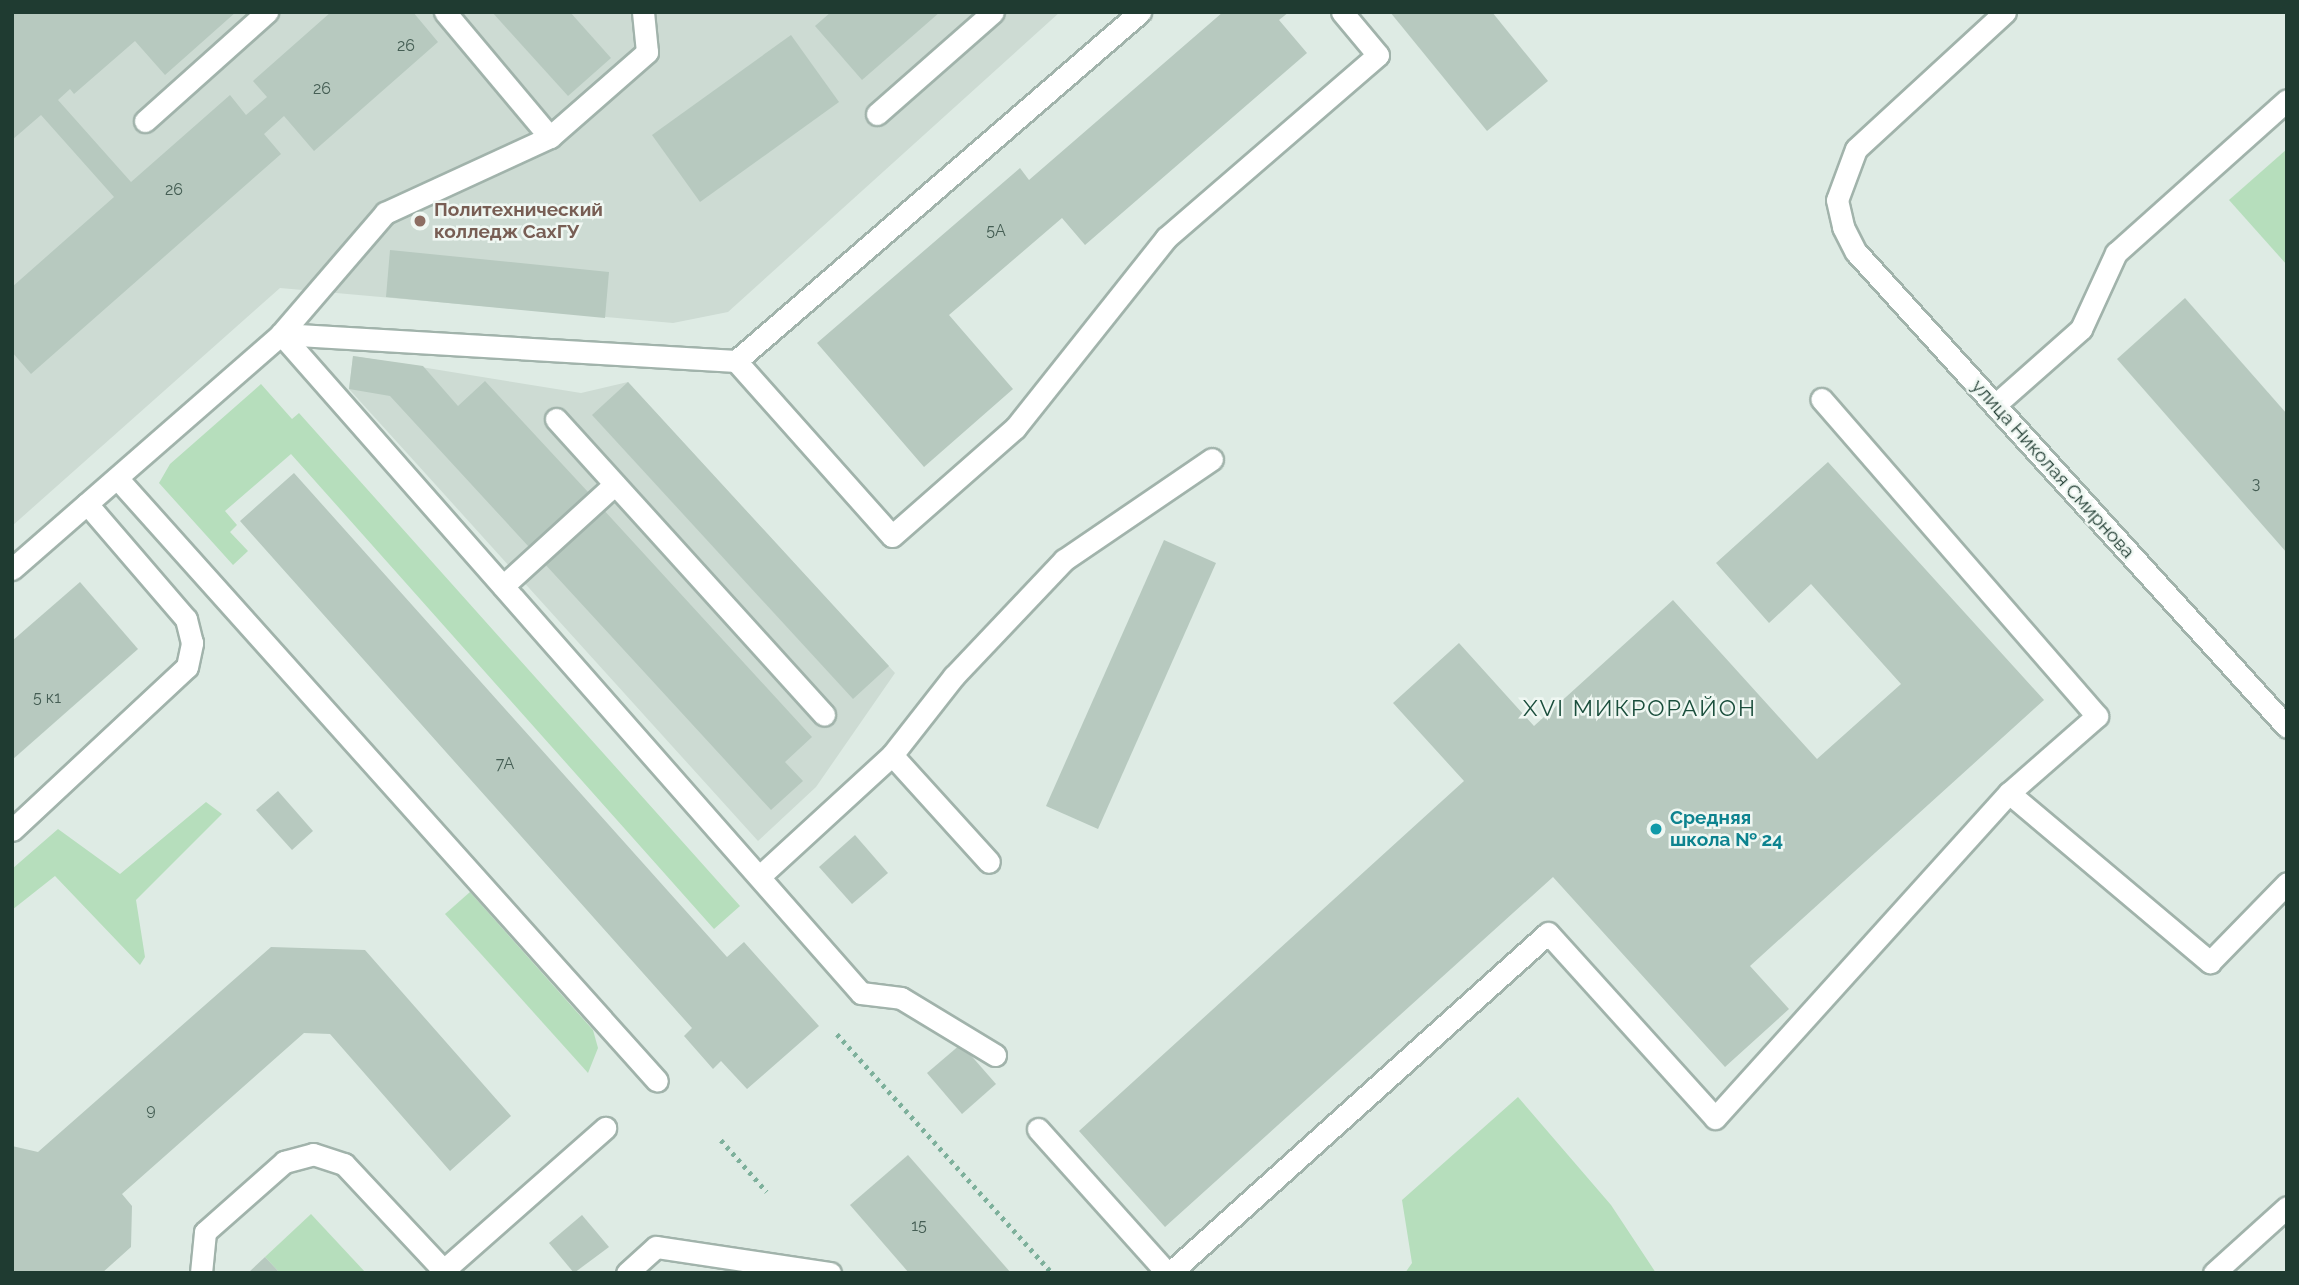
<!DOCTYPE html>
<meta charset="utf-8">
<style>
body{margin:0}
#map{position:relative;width:2299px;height:1285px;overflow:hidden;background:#deebe4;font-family:Raleway,sans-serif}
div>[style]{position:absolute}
.built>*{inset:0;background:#cddbd3}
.green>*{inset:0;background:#b6debc}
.building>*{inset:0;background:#b7c9bf}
.path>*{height:4.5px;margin-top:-2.25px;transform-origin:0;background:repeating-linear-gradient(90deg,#7db09b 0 3.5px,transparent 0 8.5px)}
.roads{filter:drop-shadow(2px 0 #a1b3ab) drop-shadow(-2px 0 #a1b3ab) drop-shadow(0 2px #a1b3ab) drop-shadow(0 -2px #a1b3ab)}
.service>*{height:21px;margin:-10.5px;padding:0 10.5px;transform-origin:10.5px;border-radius:10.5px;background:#fff}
.minor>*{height:21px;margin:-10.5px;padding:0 10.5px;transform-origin:10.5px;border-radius:10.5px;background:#fff}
.dots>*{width:19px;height:19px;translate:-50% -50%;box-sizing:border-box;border:4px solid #eff7f2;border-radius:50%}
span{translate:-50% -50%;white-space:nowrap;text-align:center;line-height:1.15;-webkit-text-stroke:5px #eff7f2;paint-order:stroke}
.number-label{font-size:16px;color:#455e54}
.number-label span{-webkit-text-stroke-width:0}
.education-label{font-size:19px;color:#785e54;font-weight:700}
.left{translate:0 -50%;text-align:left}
.street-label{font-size:19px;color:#1f3b31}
.culture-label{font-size:19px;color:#0d838f;font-weight:700}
.quarter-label{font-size:23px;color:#1a4e3c;letter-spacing:2px}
.frame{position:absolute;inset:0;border:14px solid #1f3b31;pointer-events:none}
</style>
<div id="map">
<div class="built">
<div style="clip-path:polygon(12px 12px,1060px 12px,728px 312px,673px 323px,280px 288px,12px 526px)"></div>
<div style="clip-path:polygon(353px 356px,581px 393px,628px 382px,895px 673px,816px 787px,758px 841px,349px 389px)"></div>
</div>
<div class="green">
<div style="clip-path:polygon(2287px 149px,2287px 265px,2229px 200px)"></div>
<div style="clip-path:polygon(261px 384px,292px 419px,299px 413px,740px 906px,714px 929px,291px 454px,225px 511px,237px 525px,230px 532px,248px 551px,233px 565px,159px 483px,170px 464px)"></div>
<div style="clip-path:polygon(206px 802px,222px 814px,136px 900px,145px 957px,140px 965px,55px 876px,12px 910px,12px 869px,58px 829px,120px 874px)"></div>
<div style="clip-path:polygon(470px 892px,593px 1030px,598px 1048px,588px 1073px,445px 914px)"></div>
<div style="clip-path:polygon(1518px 1097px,1611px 1205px,1656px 1273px,1405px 1273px,1412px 1263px,1402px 1200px)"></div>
<div style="clip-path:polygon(311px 1214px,366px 1273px,280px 1273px,265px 1257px)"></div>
</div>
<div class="building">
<div style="clip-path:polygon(12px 12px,236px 12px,165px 75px,135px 41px,74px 94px,70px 89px,58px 100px,131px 182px,230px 95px,246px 115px,267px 97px,253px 81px,331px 12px,413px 12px,438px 42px,314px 151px,284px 116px,264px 134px,281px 154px,31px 374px,12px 352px,12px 287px,114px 197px,41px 115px,12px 140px)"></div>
<div style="clip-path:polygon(492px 12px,570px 12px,611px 58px,568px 96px)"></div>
<div style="clip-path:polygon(831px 12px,940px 12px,862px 80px,815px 26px)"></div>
<div style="clip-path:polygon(1223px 12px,1289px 12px,1279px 20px,1307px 53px,1085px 245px,1062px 218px,949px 315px,1013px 389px,924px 467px,817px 343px,1020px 168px,1029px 180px)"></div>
<div style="clip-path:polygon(1390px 12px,1492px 12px,1548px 81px,1487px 131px)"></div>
<div style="clip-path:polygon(791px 35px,839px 102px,700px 202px,652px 135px)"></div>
<div style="clip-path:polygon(390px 250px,609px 272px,605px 318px,386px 297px)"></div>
<div style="clip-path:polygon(2185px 298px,2287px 414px,2287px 553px,2117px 359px)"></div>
<div style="clip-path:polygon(353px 356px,423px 366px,458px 406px,485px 381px,588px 492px,529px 547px,390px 396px,349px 389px)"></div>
<div style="clip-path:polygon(628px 382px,889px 666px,853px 699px,592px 415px)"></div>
<div style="clip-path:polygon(1828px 462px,2044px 700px,1750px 966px,1789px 1009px,1725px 1067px,1553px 877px,1165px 1227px,1079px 1131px,1464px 781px,1393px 703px,1459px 643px,1534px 726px,1673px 600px,1817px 759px,1901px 684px,1811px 584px,1769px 623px,1716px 563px)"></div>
<div style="clip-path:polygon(294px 473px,727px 957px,744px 942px,819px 1026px,747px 1089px,721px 1061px,713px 1069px,684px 1036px,692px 1028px,240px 521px)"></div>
<div style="clip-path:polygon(602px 508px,812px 737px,785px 762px,803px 781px,771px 810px,543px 562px)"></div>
<div style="clip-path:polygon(1164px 540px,1216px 563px,1098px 829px,1046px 806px)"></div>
<div style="clip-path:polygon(80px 582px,138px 649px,12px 760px,12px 641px)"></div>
<div style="clip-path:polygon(278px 791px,313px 831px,292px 850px,256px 810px)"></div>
<div style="clip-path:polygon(855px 835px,888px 873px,852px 904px,819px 867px)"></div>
<div style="clip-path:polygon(271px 947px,365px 950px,511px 1116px,450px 1171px,330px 1034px,304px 1033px,122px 1194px,132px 1206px,131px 1247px,102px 1273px,12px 1273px,12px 1146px,38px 1152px)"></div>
<div style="clip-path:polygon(961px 1044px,996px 1084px,962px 1114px,927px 1073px)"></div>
<div style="clip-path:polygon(908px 1155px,1011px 1273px,909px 1273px,850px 1205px)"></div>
<div style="clip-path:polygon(582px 1215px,609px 1247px,574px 1273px,549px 1243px)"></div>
<div style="clip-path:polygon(265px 1257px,280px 1273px,248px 1273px)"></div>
</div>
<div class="path">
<div style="left:837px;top:1034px;width:321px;rotate:48deg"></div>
<div style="left:721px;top:1140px;width:69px;rotate:48.5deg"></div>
</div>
<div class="roads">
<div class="service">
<div style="left:445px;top:12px;width:163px;rotate:50deg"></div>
<div style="left:877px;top:114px;width:154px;rotate:-41.3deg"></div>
<div style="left:145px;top:121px;width:164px;rotate:-41.8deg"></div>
<div style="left:281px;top:334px;width:878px;rotate:48.65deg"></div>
<div style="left:861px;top:993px;width:40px;rotate:7.1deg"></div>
<div style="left:901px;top:998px;width:110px;rotate:31.2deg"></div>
<div style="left:281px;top:334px;width:456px;rotate:3.4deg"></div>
<div style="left:736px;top:361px;width:534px;rotate:-40.82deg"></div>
<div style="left:736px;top:361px;width:234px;rotate:48.3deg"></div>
<div style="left:892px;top:536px;width:164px;rotate:-41.3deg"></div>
<div style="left:1015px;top:428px;width:243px;rotate:-51.5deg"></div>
<div style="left:1166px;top:238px;width:280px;rotate:-40.8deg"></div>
<div style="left:1378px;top:55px;width:56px;rotate:-129.9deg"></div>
<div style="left:1995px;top:405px;width:115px;rotate:-41.5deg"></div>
<div style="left:2081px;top:329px;width:84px;rotate:-65.3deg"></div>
<div style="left:2116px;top:253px;width:229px;rotate:-41.8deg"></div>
<div style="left:556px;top:419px;width:399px;rotate:47.8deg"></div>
<div style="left:117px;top:478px;width:809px;rotate:48.15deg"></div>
<div style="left:12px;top:569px;width:357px;rotate:-41.1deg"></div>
<div style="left:281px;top:334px;width:160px;rotate:-49.3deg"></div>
<div style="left:385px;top:213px;width:182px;rotate:-24.7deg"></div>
<div style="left:550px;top:137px;width:129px;rotate:-41.2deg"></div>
<div style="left:647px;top:52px;width:40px;rotate:-95.7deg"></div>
<div style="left:503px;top:586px;width:151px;rotate:-42.3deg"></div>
<div style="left:892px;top:755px;width:144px;rotate:47.8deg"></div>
<div style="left:2009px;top:793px;width:263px;rotate:40.1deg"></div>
<div style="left:2210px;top:962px;width:110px;rotate:-45.7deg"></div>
<div style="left:12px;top:830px;width:239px;rotate:-43deg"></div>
<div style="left:187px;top:667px;width:25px;rotate:-78deg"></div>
<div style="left:192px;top:643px;width:25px;rotate:-104deg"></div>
<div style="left:186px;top:619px;width:152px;rotate:-130.7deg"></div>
<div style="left:760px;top:876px;width:179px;rotate:-42.5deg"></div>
<div style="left:892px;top:755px;width:100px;rotate:-51.9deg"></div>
<div style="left:954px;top:676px;width:160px;rotate:-46.5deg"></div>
<div style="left:1064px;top:560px;width:179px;rotate:-34.3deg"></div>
<div style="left:1038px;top:1129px;width:193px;rotate:48.1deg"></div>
<div style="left:444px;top:1270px;width:215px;rotate:-41.4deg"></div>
<div style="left:201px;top:1273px;width:41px;rotate:-84.4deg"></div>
<div style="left:205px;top:1232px;width:106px;rotate:-41.5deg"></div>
<div style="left:284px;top:1162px;width:30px;rotate:-15deg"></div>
<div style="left:313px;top:1154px;width:33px;rotate:18deg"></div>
<div style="left:344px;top:1164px;width:149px;rotate:46.9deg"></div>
<div style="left:627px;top:1273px;width:39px;rotate:-42deg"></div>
<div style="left:656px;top:1247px;width:176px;rotate:8.5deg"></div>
<div style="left:1170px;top:1273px;width:508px;rotate:-41.97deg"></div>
<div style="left:1548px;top:933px;width:249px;rotate:47.9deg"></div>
<div style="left:1715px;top:1118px;width:438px;rotate:-47.9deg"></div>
<div style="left:2009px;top:793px;width:117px;rotate:-41.2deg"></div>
<div style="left:2097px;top:716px;width:420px;rotate:-131deg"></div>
<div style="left:2214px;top:1273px;width:98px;rotate:-42.1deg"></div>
</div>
<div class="minor">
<div style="left:2005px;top:12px;width:202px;rotate:137.4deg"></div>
<div style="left:1856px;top:149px;width:54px;rotate:110.4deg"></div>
<div style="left:1837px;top:200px;width:28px;rotate:77deg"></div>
<div style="left:1843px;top:227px;width:28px;rotate:63deg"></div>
<div style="left:1856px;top:252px;width:641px;rotate:47.78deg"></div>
</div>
</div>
<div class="dots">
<div style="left:420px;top:221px;background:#8d6e63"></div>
<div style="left:1656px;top:829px;background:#0f9aa8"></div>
</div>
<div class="number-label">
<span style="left:406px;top:46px">26</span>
<span style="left:322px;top:89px">26</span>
<span style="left:174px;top:190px">26</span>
<span style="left:996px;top:231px">5А</span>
<span style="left:2256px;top:484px">3</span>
<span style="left:47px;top:698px">5 к1</span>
<span style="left:505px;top:764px">7А</span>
<span style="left:151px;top:1110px">9</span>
<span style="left:919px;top:1226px">15</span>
</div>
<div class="education-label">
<span class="left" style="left:434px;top:221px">Политехнический<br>колледж СахГУ</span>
</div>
<div class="street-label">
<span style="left:2053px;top:469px;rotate:48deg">улица Николая Смирнова</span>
</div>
<div class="culture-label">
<span class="left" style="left:1670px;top:829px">Средняя<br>школа № 24</span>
</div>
<div class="quarter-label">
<span style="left:1640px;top:708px">XVI МИКРОРАЙОН</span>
</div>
<div class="frame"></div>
</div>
